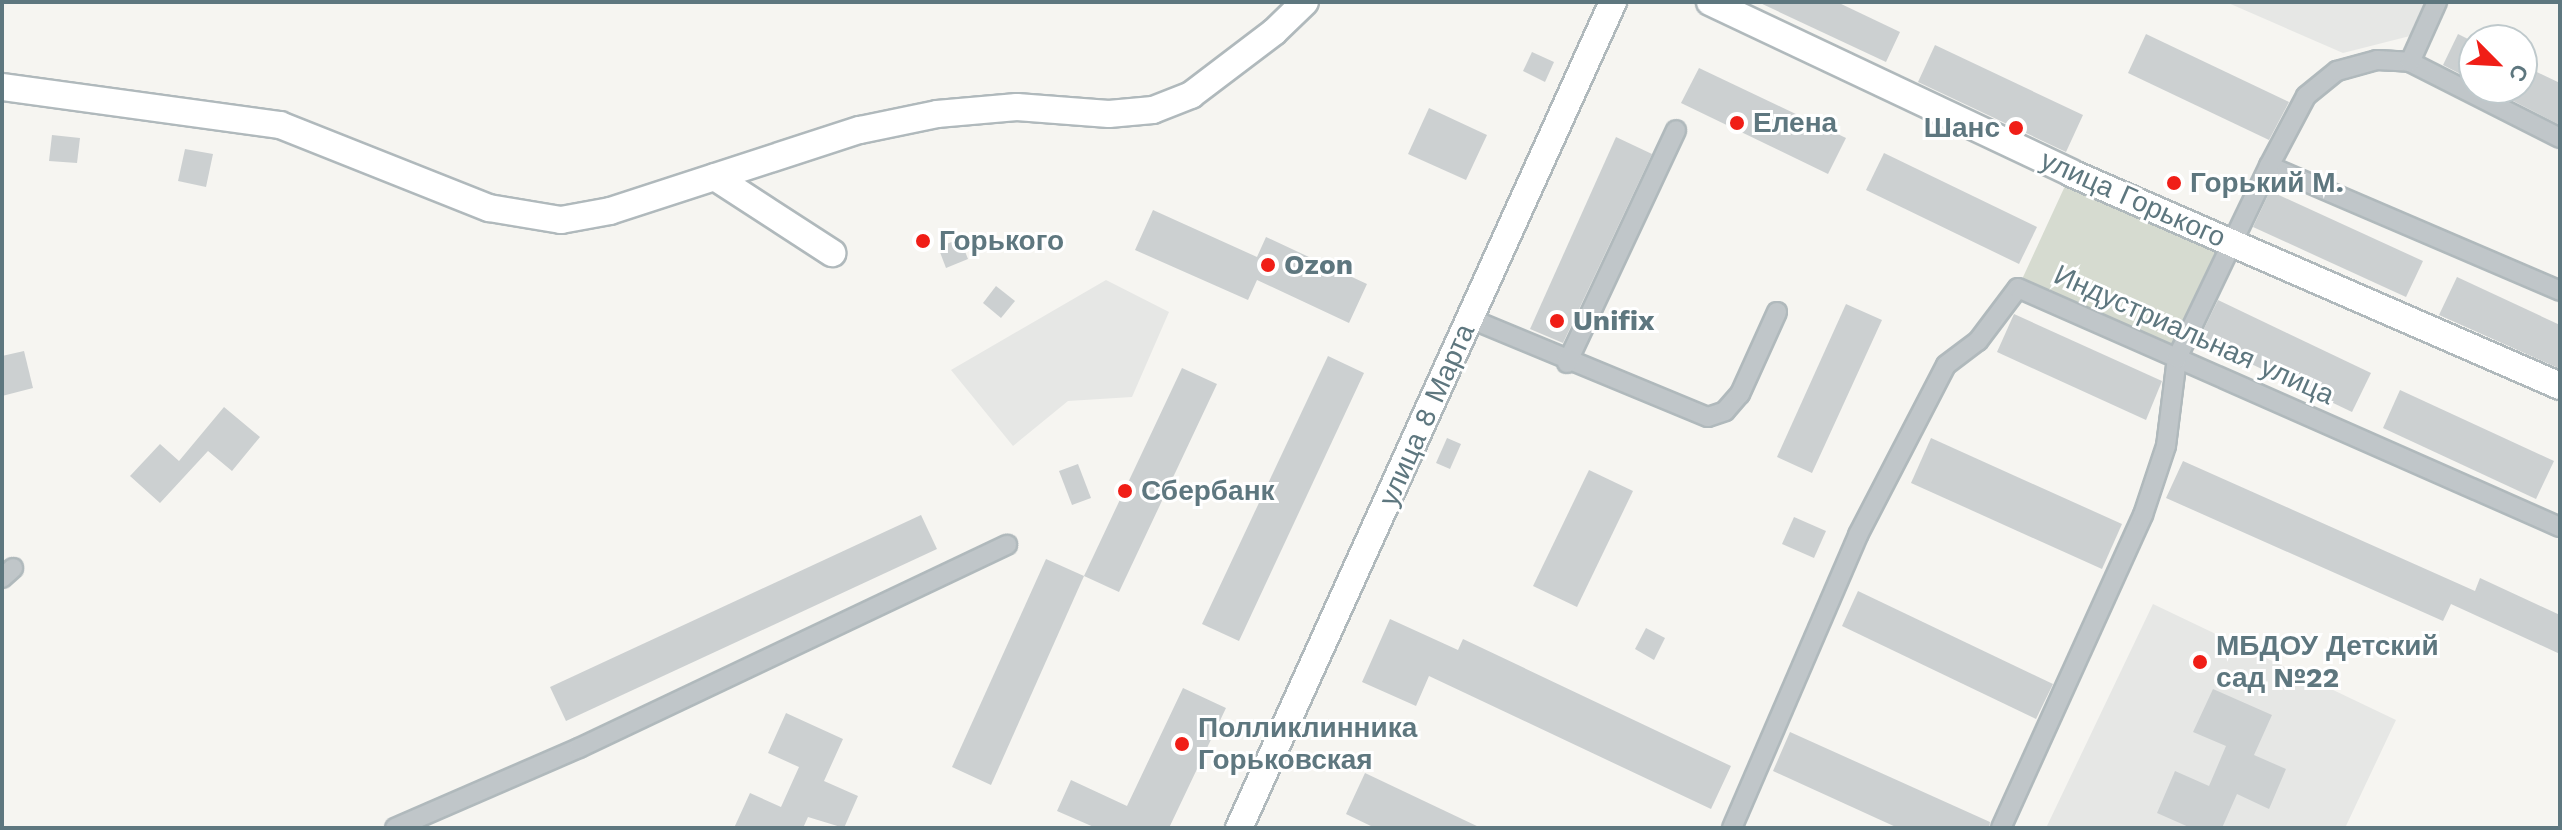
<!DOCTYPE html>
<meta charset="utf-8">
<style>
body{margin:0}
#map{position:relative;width:2562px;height:830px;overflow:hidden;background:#f6f5f1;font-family:"Work Sans",sans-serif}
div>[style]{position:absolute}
.built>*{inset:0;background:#e6e7e5}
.green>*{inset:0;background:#d6dbd0}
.building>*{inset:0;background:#ccd0d1}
.roads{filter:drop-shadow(2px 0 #b0b9bc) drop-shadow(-2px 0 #b0b9bc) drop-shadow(0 2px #b0b9bc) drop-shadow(0 -2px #b0b9bc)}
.street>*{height:18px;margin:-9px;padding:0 9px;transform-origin:9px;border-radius:9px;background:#c0c6c9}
.secondary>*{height:26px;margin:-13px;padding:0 13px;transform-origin:13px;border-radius:13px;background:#fff}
.dots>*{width:22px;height:22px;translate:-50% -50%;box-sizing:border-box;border:4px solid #fff;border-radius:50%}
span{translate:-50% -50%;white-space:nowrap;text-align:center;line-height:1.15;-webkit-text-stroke:6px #fff;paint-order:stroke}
.poi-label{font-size:28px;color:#5e777f;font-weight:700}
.left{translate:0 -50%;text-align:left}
.right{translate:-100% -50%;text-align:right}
.street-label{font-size:28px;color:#5e777f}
.frame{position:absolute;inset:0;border:4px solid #5e777f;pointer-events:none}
.north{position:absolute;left:2458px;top:24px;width:80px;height:80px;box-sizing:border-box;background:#fff;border:2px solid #bfc9cc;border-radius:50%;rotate:114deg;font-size:22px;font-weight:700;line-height:32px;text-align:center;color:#5e777f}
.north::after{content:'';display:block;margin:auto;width:28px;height:36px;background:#f01e17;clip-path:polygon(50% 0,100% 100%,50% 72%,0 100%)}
</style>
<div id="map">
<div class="built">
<div style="clip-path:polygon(2226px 2px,2425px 2px,2410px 36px,2343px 53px)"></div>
<div style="clip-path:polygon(1106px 280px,1169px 312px,1132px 397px,1068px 401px,1013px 446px,951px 370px)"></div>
<div style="clip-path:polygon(2153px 604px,2396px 720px,2345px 828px,2046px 828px)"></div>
</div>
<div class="green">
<div style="clip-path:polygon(2071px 173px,2230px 242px,2177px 358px,2018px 288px)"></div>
</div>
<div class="building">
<div style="clip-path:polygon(1758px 2px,1837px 2px,1900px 32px,1886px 62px)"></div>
<div style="clip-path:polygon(2146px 34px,2289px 102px,2269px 140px,2128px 73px)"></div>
<div style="clip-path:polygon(2458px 34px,2474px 42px,2474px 81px,2443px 65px)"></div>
<div style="clip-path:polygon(1935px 45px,2083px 115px,2066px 152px,1918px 82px)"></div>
<div style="clip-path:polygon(1532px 52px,1554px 62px,1545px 82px,1523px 71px)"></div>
<div style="clip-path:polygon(2522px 65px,2560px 83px,2560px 125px,2488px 88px,2522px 88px)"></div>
<div style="clip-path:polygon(1699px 68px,1846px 138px,1828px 174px,1681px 103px)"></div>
<div style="clip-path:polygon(1429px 108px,1487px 135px,1466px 180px,1408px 154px)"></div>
<div style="clip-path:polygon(52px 135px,80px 138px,77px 163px,49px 161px)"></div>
<div style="clip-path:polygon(1616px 137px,1652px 154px,1563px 343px,1530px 329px)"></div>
<div style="clip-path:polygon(185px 149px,213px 154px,206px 187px,178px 181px)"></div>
<div style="clip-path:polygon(1884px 153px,2037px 227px,2019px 264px,1866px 190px)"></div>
<div style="clip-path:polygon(2270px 191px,2423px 261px,2406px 297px,2253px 227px)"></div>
<div style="clip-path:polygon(1153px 210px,1257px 257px,1266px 237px,1367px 284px,1349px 323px,1257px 280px,1248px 300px,1135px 250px)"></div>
<div style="clip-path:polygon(960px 239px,968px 259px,946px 268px,938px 247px)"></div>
<div style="clip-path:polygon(2457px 277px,2560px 325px,2560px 369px,2439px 315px)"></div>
<div style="clip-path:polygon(996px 286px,1015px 301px,1001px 318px,983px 303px)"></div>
<div style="clip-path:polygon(2218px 300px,2371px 373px,2352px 412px,2199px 339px)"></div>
<div style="clip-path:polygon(1846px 304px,1882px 320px,1812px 473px,1777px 457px)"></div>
<div style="clip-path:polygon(2014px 314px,2162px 381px,2146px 420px,1997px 352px)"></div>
<div style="clip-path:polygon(24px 351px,33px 388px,2px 396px,2px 356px)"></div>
<div style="clip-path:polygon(1328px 356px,1364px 373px,1239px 641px,1202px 624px)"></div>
<div style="clip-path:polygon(1182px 368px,1217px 384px,1119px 592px,1084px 576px)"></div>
<div style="clip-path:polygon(2400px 390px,2554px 461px,2536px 499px,2383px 428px)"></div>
<div style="clip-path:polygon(224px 407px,260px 437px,232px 471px,208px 451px,160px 503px,130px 476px,160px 444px,179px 461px)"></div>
<div style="clip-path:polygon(1447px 438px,1461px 444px,1450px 469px,1436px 463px)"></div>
<div style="clip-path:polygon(1931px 438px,2122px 524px,2102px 569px,1911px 483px)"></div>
<div style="clip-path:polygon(2183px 461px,2475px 591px,2480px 578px,2560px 615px,2560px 654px,2451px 604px,2443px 621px,2166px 498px)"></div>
<div style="clip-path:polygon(1078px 464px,1091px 498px,1072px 505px,1059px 471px)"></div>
<div style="clip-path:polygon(1589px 470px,1633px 491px,1577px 607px,1533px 586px)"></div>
<div style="clip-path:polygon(921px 515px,937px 549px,566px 721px,550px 687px)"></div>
<div style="clip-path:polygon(1794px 517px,1826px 531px,1814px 558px,1782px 544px)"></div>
<div style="clip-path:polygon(1046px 559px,1084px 576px,991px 785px,952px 767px)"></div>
<div style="clip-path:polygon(1858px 591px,2053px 684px,2036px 719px,1842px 626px)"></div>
<div style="clip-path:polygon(1390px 619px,1458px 650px,1463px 639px,1731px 766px,1711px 809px,1429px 676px,1416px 706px,1362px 682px)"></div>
<div style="clip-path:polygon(1646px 628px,1665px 638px,1654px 660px,1635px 649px)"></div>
<div style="clip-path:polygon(1183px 688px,1226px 708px,1169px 828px,1096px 828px,1057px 811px,1071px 780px,1127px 806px)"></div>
<div style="clip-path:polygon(2213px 689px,2272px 715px,2254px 755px,2286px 769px,2269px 809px,2237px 794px,2222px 828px,2191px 828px,2157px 813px,2175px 771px,2209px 786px,2226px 746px,2193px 732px)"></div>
<div style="clip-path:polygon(786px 713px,843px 739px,824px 781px,858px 796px,844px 828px,808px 817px,803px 828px,734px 828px,750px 793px,781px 807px,799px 767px,768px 753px)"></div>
<div style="clip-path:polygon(1790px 732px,1990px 822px,1989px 828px,1898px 828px,1773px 771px)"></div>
<div style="clip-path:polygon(1365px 773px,1481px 828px,1375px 828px,1346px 814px)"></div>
</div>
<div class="roads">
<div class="street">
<div style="left:2410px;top:62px;width:168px;rotate:26.9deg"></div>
<div style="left:2269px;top:166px;width:317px;rotate:23.2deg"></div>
<div style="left:1471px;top:319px;width:256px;rotate:22.5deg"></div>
<div style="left:1708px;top:417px;width:18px;rotate:-19deg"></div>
<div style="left:1725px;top:411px;width:23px;rotate:-49deg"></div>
<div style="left:1740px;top:394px;width:90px;rotate:-65.7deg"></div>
<div style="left:1567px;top:363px;width:257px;rotate:-64.9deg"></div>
<div style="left:2px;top:578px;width:15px;rotate:-42deg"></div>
<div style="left:395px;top:828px;width:201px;rotate:-23.5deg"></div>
<div style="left:579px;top:748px;width:474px;rotate:-25.4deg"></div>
<div style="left:1732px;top:828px;width:319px;rotate:-66.7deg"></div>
<div style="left:1858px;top:535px;width:191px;rotate:-62.6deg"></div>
<div style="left:1946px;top:365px;width:40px;rotate:-37deg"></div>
<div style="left:1978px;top:341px;width:66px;rotate:-53deg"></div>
<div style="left:2018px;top:288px;width:592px;rotate:23.8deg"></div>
<div style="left:2001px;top:828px;width:344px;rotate:-65.6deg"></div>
<div style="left:2143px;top:515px;width:73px;rotate:-71.6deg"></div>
<div style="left:2166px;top:446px;width:89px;rotate:-82.9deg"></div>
<div style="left:2177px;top:358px;width:213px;rotate:-64.4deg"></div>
<div style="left:2269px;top:166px;width:79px;rotate:-62.1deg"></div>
<div style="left:2306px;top:96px;width:40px;rotate:-39deg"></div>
<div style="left:2337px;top:71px;width:41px;rotate:-15.4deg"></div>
<div style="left:2377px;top:60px;width:33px;rotate:3deg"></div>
<div style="left:2410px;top:62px;width:66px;rotate:-65.8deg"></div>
</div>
<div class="secondary">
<div style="left:1710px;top:2px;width:399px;rotate:25.3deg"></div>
<div style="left:2071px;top:173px;width:533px;rotate:23.54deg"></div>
<div style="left:2px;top:87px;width:281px;rotate:7.8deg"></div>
<div style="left:280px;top:125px;width:225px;rotate:21.7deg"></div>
<div style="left:489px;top:208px;width:73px;rotate:9.5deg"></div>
<div style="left:561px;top:220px;width:50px;rotate:-10.4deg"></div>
<div style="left:610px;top:211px;width:263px;rotate:-18deg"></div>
<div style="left:860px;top:130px;width:79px;rotate:-11.7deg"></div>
<div style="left:937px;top:114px;width:80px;rotate:-5deg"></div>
<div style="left:1017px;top:107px;width:92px;rotate:4.4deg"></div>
<div style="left:1109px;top:114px;width:44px;rotate:-5.2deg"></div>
<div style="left:1153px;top:110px;width:41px;rotate:-21.5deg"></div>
<div style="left:1191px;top:95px;width:104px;rotate:-37.2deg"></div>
<div style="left:1274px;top:32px;width:43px;rotate:-44.1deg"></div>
<div style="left:715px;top:177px;width:140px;rotate:33deg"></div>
<div style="left:1239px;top:828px;width:907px;rotate:-65.64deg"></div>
</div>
</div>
<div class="dots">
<div style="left:1737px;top:123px;background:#f01e17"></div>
<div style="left:2016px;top:128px;background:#f01e17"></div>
<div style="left:2174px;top:183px;background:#f01e17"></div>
<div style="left:923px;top:241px;background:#f01e17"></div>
<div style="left:1268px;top:265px;background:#f01e17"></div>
<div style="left:1557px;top:321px;background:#f01e17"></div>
<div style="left:1125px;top:491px;background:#f01e17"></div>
<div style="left:2200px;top:662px;background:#f01e17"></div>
<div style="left:1182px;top:744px;background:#f01e17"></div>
</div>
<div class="poi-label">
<span class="left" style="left:1753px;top:123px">Елена</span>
<span class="right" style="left:2000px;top:128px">Шанс</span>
<span class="left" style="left:2190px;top:183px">Горький М.</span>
<span class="left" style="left:939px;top:241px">Горького</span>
<span class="left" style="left:1284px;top:265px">Ozon</span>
<span class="left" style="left:1573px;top:321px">Unifix</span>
<span class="left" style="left:1141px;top:491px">Сбербанк</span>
<span class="left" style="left:2216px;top:662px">МБДОУ Детский<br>сад №22</span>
<span class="left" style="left:1198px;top:744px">Полликлинника<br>Горьковская</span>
</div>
<div class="street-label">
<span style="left:2133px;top:199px;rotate:24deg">улица Горького</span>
<span style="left:2194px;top:335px;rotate:24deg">Индустриальная улица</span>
<span style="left:1427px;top:415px;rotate:-66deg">улица 8 Марта</span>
</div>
<div class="frame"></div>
<div class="north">С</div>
</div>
